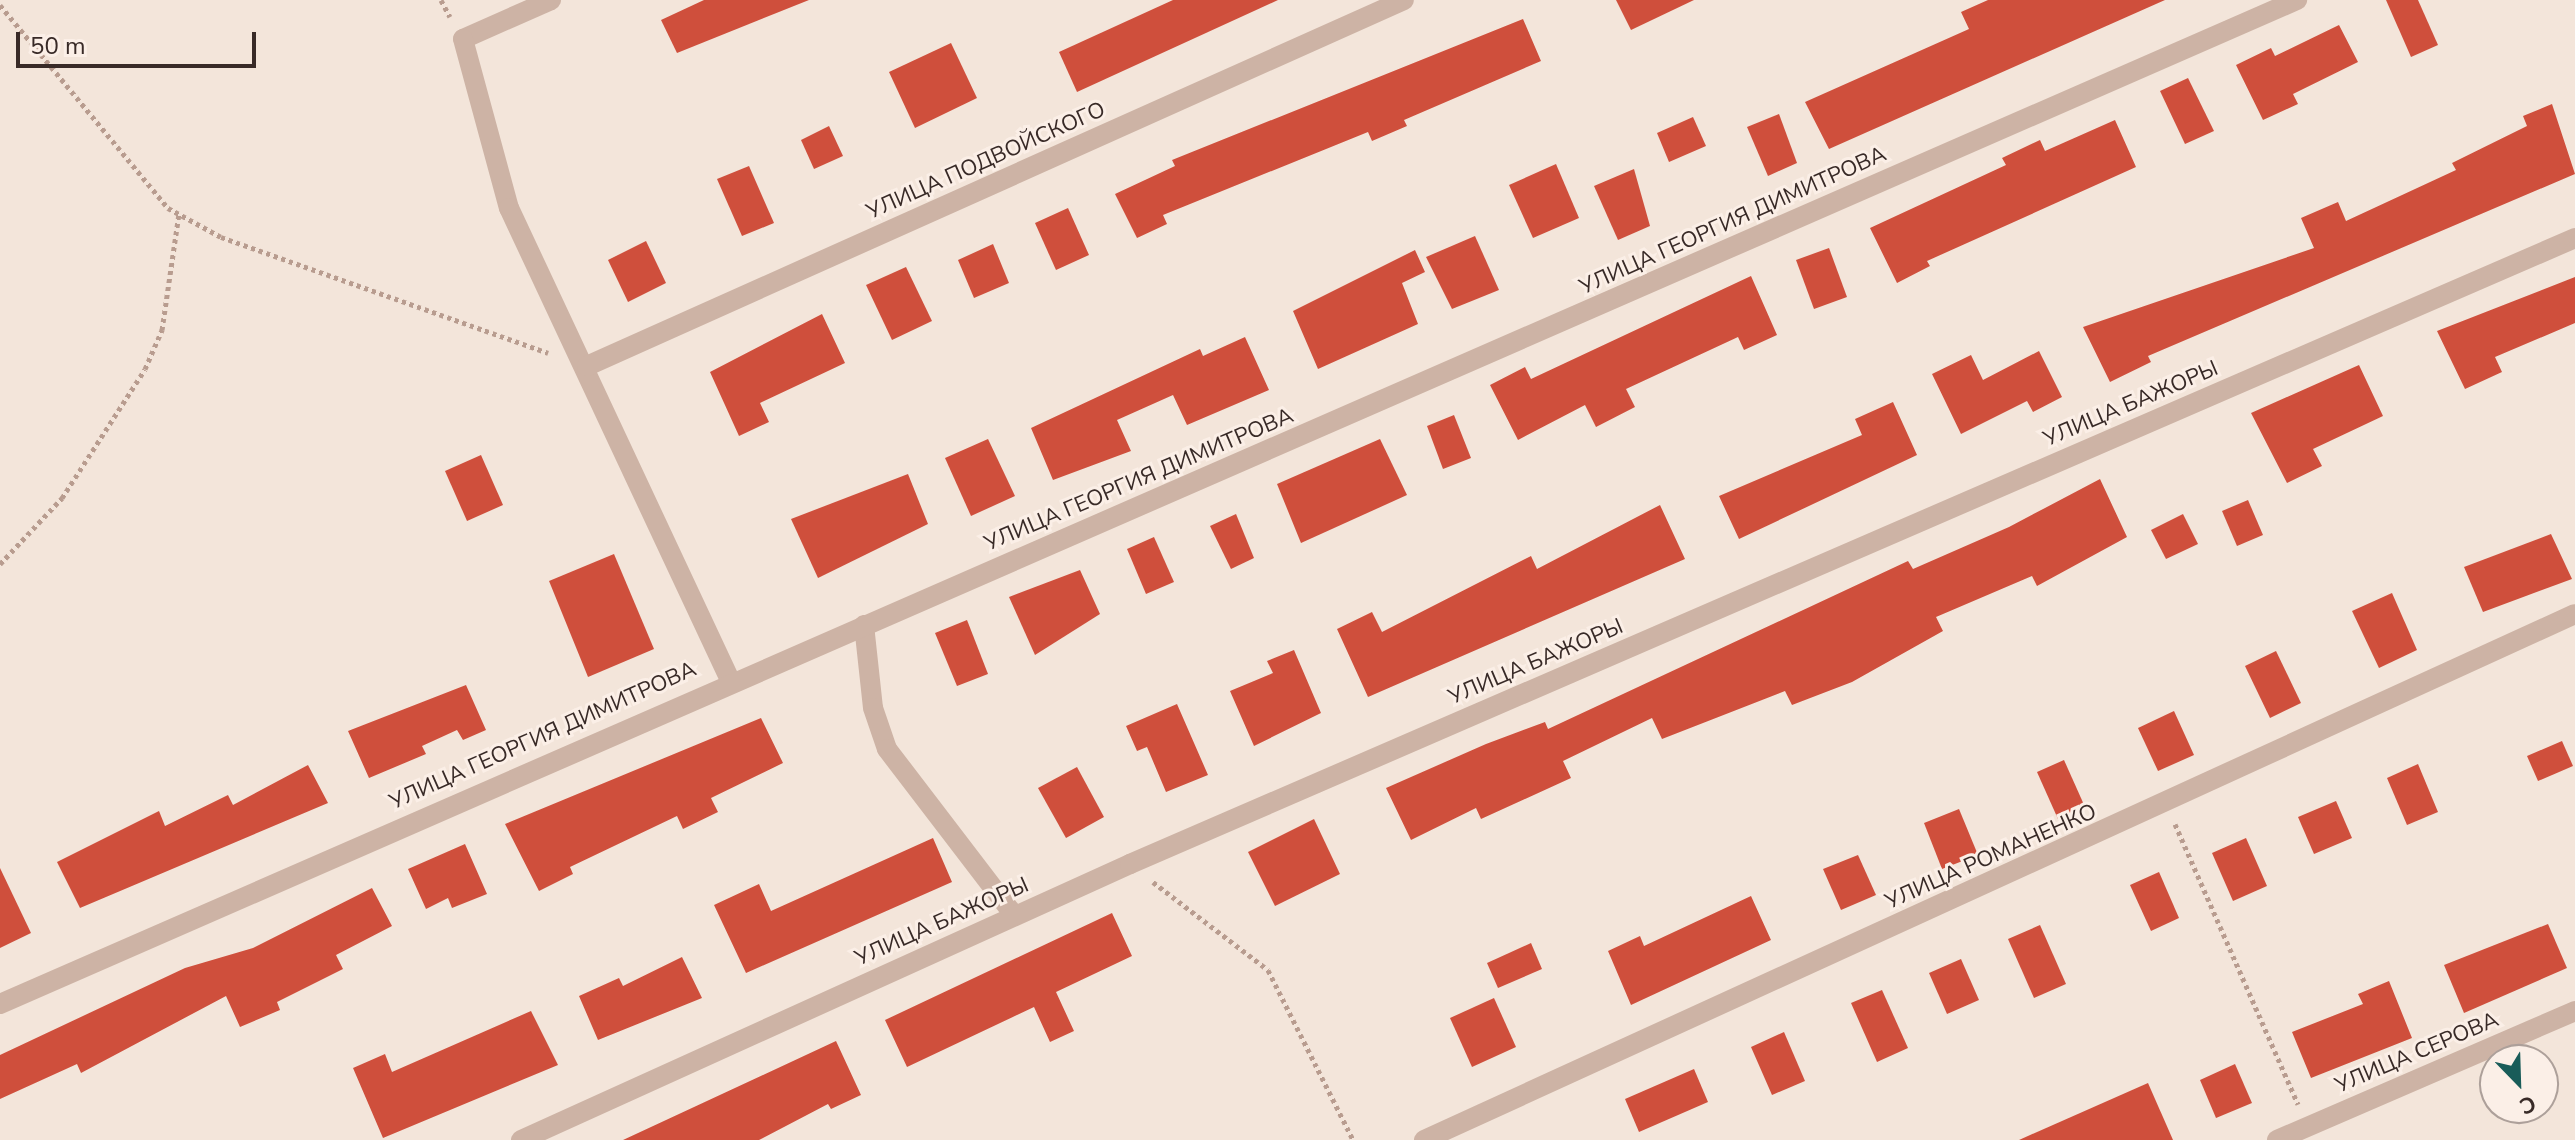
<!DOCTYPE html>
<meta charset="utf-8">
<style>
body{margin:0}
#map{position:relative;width:2575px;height:1140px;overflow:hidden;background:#f3e5da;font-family:"Nunito Sans",sans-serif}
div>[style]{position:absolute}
.building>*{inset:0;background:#cf4f3c}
.path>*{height:5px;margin-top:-2.5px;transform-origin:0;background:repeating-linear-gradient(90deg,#b89c8f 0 4px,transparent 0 8px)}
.minor>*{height:20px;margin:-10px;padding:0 10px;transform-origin:10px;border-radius:10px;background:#cdb3a5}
span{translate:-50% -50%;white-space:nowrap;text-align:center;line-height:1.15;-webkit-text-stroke:6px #fbefe7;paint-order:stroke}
.street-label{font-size:22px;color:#382a27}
.north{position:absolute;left:2479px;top:1044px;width:80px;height:80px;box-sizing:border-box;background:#fbefe7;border:2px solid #ada09a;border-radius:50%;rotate:157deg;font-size:22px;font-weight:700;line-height:32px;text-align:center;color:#382a27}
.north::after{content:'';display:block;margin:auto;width:28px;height:36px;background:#195c59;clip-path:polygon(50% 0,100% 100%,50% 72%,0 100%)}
.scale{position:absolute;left:16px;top:32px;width:240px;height:36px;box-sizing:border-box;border:4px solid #382a27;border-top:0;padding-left:10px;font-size:24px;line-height:28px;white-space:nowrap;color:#382a27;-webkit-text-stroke:6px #fbefe7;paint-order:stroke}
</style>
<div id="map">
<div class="building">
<div style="clip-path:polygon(704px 0,809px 0,677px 53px,661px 20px)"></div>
<div style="clip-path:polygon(1173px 0,1278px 0,1077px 92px,1059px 52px)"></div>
<div style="clip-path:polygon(1616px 0,1694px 0,1631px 30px)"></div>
<div style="clip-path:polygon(1988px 0,2165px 0,1829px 149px,1805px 102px,1969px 29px,1961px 12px)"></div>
<div style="clip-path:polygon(2386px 0,2418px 0,2438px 45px,2411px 57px)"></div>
<div style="clip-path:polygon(1523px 19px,1541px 61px,1404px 120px,1407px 126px,1372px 141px,1368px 132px,1163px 215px,1167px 224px,1137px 238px,1115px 194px,1175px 166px,1172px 160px)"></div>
<div style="clip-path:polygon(2339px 25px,2358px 62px,2293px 94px,2298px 104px,2263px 120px,2236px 65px,2271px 48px,2275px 56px)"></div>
<div style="clip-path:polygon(951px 43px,977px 98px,915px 128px,889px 72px)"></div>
<div style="clip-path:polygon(2188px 78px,2214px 131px,2185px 144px,2160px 91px)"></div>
<div style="clip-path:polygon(2552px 104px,2575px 174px,2148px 356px,2151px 362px,2110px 382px,2083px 327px,2314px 248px,2301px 218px,2338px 202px,2346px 221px,2456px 170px,2452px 163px,2527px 126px,2523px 116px)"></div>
<div style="clip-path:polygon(1779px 114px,1797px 163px,1768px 176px,1747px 127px)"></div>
<div style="clip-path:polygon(1693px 117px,1706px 146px,1669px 162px,1657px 133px)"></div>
<div style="clip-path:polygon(2115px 120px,2136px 167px,1927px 261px,1930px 266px,1897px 283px,1870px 228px,2006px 165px,2002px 158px,2040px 140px,2045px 151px)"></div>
<div style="clip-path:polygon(829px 126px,843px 156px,814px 169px,801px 140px)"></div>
<div style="clip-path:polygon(1556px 164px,1579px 218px,1533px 238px,1509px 185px)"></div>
<div style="clip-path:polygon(749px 166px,774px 223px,742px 236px,717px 179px)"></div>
<div style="clip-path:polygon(1634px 169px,1650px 226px,1618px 240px,1594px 186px)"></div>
<div style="clip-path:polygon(1068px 208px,1089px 255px,1056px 270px,1035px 223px)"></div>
<div style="clip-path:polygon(1475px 236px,1499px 290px,1452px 309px,1426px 257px)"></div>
<div style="clip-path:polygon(646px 241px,666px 283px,628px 302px,608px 260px)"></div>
<div style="clip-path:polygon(993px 244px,1009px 283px,974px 298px,958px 260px)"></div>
<div style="clip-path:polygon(1829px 248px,1847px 297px,1814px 309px,1796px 260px)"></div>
<div style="clip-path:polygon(1415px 250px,1425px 272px,1402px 283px,1418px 324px,1318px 369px,1293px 311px)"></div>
<div style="clip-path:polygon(906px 267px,932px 321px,892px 340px,866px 285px)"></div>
<div style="clip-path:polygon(1751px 276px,1777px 335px,1744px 350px,1738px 337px,1626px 389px,1635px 407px,1596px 427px,1585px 405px,1518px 440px,1490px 385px,1525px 367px,1531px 379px)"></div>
<div style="clip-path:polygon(2575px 277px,2575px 323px,2495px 357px,2502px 372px,2465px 389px,2437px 331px)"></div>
<div style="clip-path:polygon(822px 314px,845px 363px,760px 403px,769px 422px,739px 436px,710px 372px)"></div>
<div style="clip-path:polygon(1245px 337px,1269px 390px,1187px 425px,1173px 395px,1117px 420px,1131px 451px,1053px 480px,1031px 428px,1200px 349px,1203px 356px)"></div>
<div style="clip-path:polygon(2039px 351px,2062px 397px,2033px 412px,2027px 401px,1961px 434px,1932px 374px,1971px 355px,1983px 380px)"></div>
<div style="clip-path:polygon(2359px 365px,2383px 416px,2313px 449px,2322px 466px,2287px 483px,2251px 413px)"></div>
<div style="clip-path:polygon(1893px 402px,1917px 455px,1739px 539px,1719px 496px,1862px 435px,1855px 419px)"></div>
<div style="clip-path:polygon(1454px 415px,1471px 458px,1443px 469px,1427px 426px)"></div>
<div style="clip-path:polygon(988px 439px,1015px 496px,971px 516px,945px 458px)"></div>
<div style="clip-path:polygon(1380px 439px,1407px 495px,1301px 543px,1277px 484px)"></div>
<div style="clip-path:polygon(481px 455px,503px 505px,467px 521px,445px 471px)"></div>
<div style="clip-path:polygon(908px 474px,928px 524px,818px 578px,791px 519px)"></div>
<div style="clip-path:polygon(2100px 479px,2127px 537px,2037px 586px,2032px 576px,1936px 617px,1943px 631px,1852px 682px,1792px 705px,1785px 691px,1662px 739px,1652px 718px,1563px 761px,1571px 778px,1481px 819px,1476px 808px,1411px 840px,1386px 788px,1486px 744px,1545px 722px,1548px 729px,1908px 561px,1913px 569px,2009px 527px)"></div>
<div style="clip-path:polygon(2248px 500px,2263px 535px,2237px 546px,2222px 511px)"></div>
<div style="clip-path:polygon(1660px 505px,1685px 559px,1368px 697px,1337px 629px,1372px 612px,1382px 632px,1531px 556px,1537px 569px)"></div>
<div style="clip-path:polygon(1236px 514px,1254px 558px,1231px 569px,1210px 526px)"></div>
<div style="clip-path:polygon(2183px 514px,2198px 544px,2166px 559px,2151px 530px)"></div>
<div style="clip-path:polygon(2551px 534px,2572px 579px,2483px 612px,2464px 567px)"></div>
<div style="clip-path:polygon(1154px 537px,1174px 582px,1146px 594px,1127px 549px)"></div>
<div style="clip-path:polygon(614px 554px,654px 649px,588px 677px,549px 581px)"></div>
<div style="clip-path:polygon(1080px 570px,1100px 614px,1035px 655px,1009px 597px)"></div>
<div style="clip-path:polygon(2392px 593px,2417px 650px,2379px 668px,2352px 611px)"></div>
<div style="clip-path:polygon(967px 620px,988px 674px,957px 686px,935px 633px)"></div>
<div style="clip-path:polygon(1294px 650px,1321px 713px,1254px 746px,1230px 691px,1273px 673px,1267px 661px)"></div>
<div style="clip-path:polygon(2276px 651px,2301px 703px,2270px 718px,2245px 666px)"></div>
<div style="clip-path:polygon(466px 685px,486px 730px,463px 740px,457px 730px,422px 746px,426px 754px,369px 778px,348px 731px)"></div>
<div style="clip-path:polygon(1177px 704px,1208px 775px,1166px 792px,1147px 747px,1137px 751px,1126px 726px)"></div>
<div style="clip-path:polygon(2174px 711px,2194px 755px,2158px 771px,2138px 728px)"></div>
<div style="clip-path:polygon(761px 718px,783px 763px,711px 798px,718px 812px,683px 829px,677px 816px,570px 867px,573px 874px,539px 891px,505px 824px)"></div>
<div style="clip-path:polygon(2562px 741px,2573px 766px,2538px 781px,2527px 756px)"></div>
<div style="clip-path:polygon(2064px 760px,2085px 807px,2058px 819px,2037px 772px)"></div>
<div style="clip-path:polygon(2418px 764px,2438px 812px,2407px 825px,2387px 778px)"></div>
<div style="clip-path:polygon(308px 765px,328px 803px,80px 908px,57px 862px,159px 811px,165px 826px,228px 795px,233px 805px)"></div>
<div style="clip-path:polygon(1077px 767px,1104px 817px,1066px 838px,1038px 788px)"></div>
<div style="clip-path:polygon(2336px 801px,2352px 838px,2314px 854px,2298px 817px)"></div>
<div style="clip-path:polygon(1959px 809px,1978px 855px,1942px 869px,1924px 823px)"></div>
<div style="clip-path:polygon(1314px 819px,1340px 874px,1275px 906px,1248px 852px)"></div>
<div style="clip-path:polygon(933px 838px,952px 882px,746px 973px,714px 905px,759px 884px,771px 911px)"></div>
<div style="clip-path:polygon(2246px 838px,2267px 886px,2233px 901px,2212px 853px)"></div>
<div style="clip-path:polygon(465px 844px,487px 894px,452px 908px,448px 898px,426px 909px,408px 869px)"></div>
<div style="clip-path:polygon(1858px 855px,1876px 895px,1841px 910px,1823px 869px)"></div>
<div style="clip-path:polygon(0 868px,31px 933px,0 948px)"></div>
<div style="clip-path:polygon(2159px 872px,2179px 918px,2151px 931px,2130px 885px)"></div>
<div style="clip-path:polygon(372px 888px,392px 926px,336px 955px,343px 969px,277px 1002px,280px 1010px,240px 1027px,226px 996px,81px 1073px,77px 1064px,0 1099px,0 1055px,185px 968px,253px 948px)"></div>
<div style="clip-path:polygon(1751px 896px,1771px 940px,1631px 1005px,1608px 951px,1640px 936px,1644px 946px)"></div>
<div style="clip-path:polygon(1112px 913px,1132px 956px,1056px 992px,1074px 1031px,1050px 1042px,1034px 1007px,907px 1067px,885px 1020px)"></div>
<div style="clip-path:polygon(2548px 924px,2567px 968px,2464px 1013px,2444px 965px)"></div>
<div style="clip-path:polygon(2040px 925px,2066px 984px,2034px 998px,2008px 939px)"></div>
<div style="clip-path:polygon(1531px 943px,1542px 969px,1498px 988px,1487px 963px)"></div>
<div style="clip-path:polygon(682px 957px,702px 998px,598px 1040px,579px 996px,619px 978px,623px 986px)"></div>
<div style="clip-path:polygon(1961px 959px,1979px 1000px,1947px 1014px,1929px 973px)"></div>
<div style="clip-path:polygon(2389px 981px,2412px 1038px,2311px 1078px,2292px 1032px,2363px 1004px,2358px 994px)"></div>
<div style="clip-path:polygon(1882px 990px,1908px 1048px,1877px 1062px,1851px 1003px)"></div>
<div style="clip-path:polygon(1494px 998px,1516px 1047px,1472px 1067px,1450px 1018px)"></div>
<div style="clip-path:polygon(531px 1011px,558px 1065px,383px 1138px,353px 1068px,385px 1054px,392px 1072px)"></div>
<div style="clip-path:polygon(1784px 1032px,1805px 1081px,1772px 1095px,1751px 1047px)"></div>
<div style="clip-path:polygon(836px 1041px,861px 1095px,831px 1109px,828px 1104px,759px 1140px,623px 1140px)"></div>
<div style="clip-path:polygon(2235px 1064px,2252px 1103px,2216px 1118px,2200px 1080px)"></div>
<div style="clip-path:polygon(1694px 1069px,1708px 1102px,1639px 1132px,1625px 1099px)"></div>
<div style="clip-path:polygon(2148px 1083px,2173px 1140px,2019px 1140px)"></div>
</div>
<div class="path">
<div style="left:441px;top:0;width:19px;rotate:62deg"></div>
<div style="left:0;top:5px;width:264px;rotate:50.4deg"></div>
<div style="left:168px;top:208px;width:60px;rotate:28.7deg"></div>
<div style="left:221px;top:237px;width:347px;rotate:19.5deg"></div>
<div style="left:0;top:564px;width:91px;rotate:-46.8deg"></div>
<div style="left:62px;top:498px;width:153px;rotate:-57.2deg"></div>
<div style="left:145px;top:369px;width:43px;rotate:-66.4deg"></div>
<div style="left:162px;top:330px;width:117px;rotate:-81.7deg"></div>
<div style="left:2175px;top:824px;width:306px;rotate:66.3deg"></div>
<div style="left:1153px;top:882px;width:145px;rotate:37.4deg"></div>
<div style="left:1268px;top:970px;width:190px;rotate:63.4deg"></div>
</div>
<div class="minor">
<div style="left:551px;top:0;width:96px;rotate:156.1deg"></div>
<div style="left:463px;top:39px;width:175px;rotate:74.8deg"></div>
<div style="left:509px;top:208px;width:521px;rotate:64.91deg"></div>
<div style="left:587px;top:366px;width:895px;rotate:-24.13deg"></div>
<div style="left:864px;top:625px;width:83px;rotate:83.8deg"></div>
<div style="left:873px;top:708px;width:43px;rotate:71.1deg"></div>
<div style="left:887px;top:749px;width:209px;rotate:52.6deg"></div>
<div style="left:0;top:1004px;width:2507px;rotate:-23.61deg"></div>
<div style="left:521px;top:1140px;width:669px;rotate:-24.38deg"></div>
<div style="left:1130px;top:864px;width:1575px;rotate:-23.42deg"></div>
<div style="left:1424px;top:1140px;width:1265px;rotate:-24.56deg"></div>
<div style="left:2277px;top:1140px;width:325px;rotate:-23.4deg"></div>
</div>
<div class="street-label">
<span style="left:986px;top:161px;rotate:-24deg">УЛИЦА ПОДВОЙСКОГО</span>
<span style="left:1733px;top:221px;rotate:-24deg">УЛИЦА ГЕОРГИЯ ДИМИТРОВА</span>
<span style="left:2131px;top:404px;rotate:-23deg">УЛИЦА БАЖОРЫ</span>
<span style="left:1139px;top:480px;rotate:-23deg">УЛИЦА ГЕОРГИЯ ДИМИТРОВА</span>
<span style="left:1536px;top:662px;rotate:-23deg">УЛИЦА БАЖОРЫ</span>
<span style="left:543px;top:736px;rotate:-24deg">УЛИЦА ГЕОРГИЯ ДИМИТРОВА</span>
<span style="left:1991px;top:857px;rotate:-24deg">УЛИЦА РОМАНЕНКО</span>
<span style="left:942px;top:922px;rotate:-24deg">УЛИЦА БАЖОРЫ</span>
<span style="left:2417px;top:1053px;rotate:-23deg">УЛИЦА СЕРОВА</span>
</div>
<div class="north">С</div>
<div class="scale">50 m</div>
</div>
